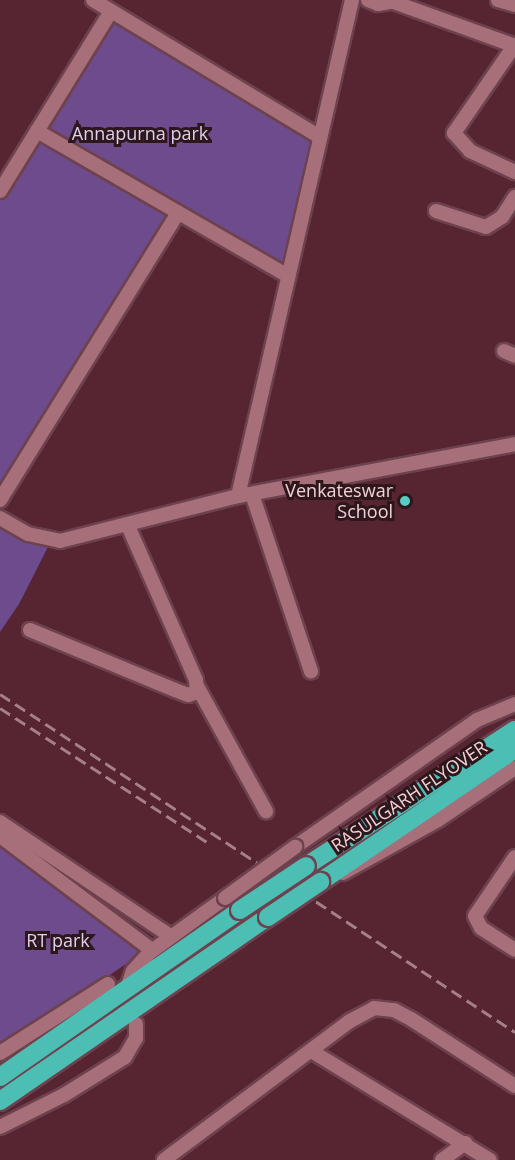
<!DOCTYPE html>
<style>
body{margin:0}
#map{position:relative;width:515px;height:1160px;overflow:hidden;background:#562531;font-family:"Open Sans",sans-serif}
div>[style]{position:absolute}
.green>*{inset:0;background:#6d4b8c}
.roads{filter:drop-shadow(2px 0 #6d424e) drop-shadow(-2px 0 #6d424e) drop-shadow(0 2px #6d424e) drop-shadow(0 -2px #6d424e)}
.minor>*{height:14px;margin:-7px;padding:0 7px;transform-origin:7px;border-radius:7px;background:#a76f79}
.highway>*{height:18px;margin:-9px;padding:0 9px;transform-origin:9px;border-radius:9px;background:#4dbeb4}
.rail>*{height:3px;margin-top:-1.5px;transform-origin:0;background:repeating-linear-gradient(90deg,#a77f88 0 12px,transparent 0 18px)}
.bridges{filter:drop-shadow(2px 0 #6d424e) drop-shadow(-2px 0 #6d424e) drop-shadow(0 2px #6d424e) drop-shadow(0 -2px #6d424e)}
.minor-bridge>*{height:14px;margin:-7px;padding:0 7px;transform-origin:7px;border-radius:7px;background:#a76f79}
.highway-bridge>*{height:18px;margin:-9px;padding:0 9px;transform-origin:9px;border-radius:9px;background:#4dbeb4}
.dots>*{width:16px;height:16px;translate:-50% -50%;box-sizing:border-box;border:3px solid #2d171c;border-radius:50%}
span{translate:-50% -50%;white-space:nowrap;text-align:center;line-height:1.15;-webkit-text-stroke:6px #2d171c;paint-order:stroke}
.park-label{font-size:18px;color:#ddd0eb}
.poi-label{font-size:18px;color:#f1d1d6}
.right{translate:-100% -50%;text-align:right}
.street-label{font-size:18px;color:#f1d1d6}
</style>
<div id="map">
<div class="green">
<div style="clip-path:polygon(111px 12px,320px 137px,288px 276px,177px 213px,0 500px,0 192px)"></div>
<div style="clip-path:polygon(0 519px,50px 543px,19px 604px,0 632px)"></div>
<div style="clip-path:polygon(0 838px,11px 838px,158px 942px,0 1050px)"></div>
</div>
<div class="roads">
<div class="minor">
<div style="left:93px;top:0;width:265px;rotate:31.1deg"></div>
<div style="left:368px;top:0;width:11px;rotate:22deg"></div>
<div style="left:378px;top:4px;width:12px;rotate:-9deg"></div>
<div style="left:388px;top:0;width:135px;rotate:19.9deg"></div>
<div style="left:498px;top:0;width:18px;rotate:16deg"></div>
<div style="left:514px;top:46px;width:106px;rotate:124.6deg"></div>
<div style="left:454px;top:133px;width:24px;rotate:48deg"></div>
<div style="left:470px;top:151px;width:50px;rotate:25deg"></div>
<div style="left:37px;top:131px;width:290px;rotate:30deg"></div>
<div style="left:0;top:191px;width:211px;rotate:-58.3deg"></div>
<div style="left:436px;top:211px;width:52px;rotate:17.7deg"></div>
<div style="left:486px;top:227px;width:19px;rotate:-32deg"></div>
<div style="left:502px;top:217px;width:24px;rotate:-57deg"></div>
<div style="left:504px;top:351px;width:12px;rotate:24deg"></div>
<div style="left:252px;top:494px;width:187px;rotate:71.6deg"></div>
<div style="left:238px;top:496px;width:509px;rotate:-77.06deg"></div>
<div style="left:0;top:500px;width:338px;rotate:-58.2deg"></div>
<div style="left:0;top:518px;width:32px;rotate:30deg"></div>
<div style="left:28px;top:534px;width:33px;rotate:12deg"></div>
<div style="left:60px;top:541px;width:184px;rotate:-14.2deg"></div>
<div style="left:238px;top:496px;width:282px;rotate:-10.6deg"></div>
<div style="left:30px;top:630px;width:157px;rotate:22.5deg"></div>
<div style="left:175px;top:690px;width:14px;rotate:21deg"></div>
<div style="left:188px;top:695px;width:9px;rotate:-18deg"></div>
<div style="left:197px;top:692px;width:12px;rotate:-95deg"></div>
<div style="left:196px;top:680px;width:168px;rotate:-113.8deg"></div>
<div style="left:198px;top:688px;width:141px;rotate:61.1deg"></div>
<div style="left:0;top:822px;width:205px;rotate:33.8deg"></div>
<div style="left:0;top:836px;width:190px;rotate:36.9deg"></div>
<div style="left:295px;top:847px;width:222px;rotate:-34.9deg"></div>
<div style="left:477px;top:720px;width:41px;rotate:-22.8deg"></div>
<div style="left:515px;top:857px;width:71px;rotate:124.1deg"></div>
<div style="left:475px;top:916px;width:13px;rotate:63deg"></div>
<div style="left:481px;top:928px;width:40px;rotate:32.9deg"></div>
<div style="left:343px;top:873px;width:109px;rotate:-29.2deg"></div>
<div style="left:438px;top:820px;width:93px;rotate:-34deg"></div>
<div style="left:127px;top:989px;width:19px;rotate:-72deg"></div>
<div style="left:133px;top:971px;width:24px;rotate:-48deg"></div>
<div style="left:149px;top:953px;width:94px;rotate:-35.9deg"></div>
<div style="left:313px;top:1052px;width:207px;rotate:31.4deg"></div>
<div style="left:0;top:1053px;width:128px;rotate:-32.6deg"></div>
<div style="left:0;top:1127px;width:72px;rotate:-26.6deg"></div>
<div style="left:64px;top:1095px;width:72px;rotate:-31.9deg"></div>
<div style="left:125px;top:1057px;width:22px;rotate:-60deg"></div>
<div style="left:136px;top:1038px;width:14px;rotate:-90deg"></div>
<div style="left:164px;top:1160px;width:232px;rotate:-36.8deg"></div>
<div style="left:350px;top:1021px;width:27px;rotate:-28deg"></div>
<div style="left:374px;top:1008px;width:20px;rotate:6deg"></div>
<div style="left:394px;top:1010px;width:19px;rotate:28deg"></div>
<div style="left:411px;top:1019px;width:124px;rotate:32.8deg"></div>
<div style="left:442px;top:1160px;width:29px;rotate:-36deg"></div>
</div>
<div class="highway">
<div style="left:306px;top:866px;width:249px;rotate:-33.1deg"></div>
<div style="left:320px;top:882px;width:236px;rotate:-34.3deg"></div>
<div style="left:0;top:1077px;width:292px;rotate:-34.8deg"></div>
<div style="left:0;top:1101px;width:325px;rotate:-34.5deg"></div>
</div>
</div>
<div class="rail">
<div style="left:0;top:694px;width:616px;rotate:33.28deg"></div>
<div style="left:0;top:708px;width:247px;rotate:32.9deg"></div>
</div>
<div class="bridges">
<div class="minor-bridge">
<div style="left:225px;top:898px;width:87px;rotate:-36.1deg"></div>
</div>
<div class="highway-bridge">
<div style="left:240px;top:910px;width:79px;rotate:-33.7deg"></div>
<div style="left:268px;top:917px;width:63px;rotate:-33.9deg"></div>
</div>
</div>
<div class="dots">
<div style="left:405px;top:501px;background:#56cec3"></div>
</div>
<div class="park-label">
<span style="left:140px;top:133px">Annapurna park</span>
<span style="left:58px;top:940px">RT park</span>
</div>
<div class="poi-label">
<span class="right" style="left:393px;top:501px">Venkateswar<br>School</span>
</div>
<div class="street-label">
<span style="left:409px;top:796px;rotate:-34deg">RASULGARH FLYOVER</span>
</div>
</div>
